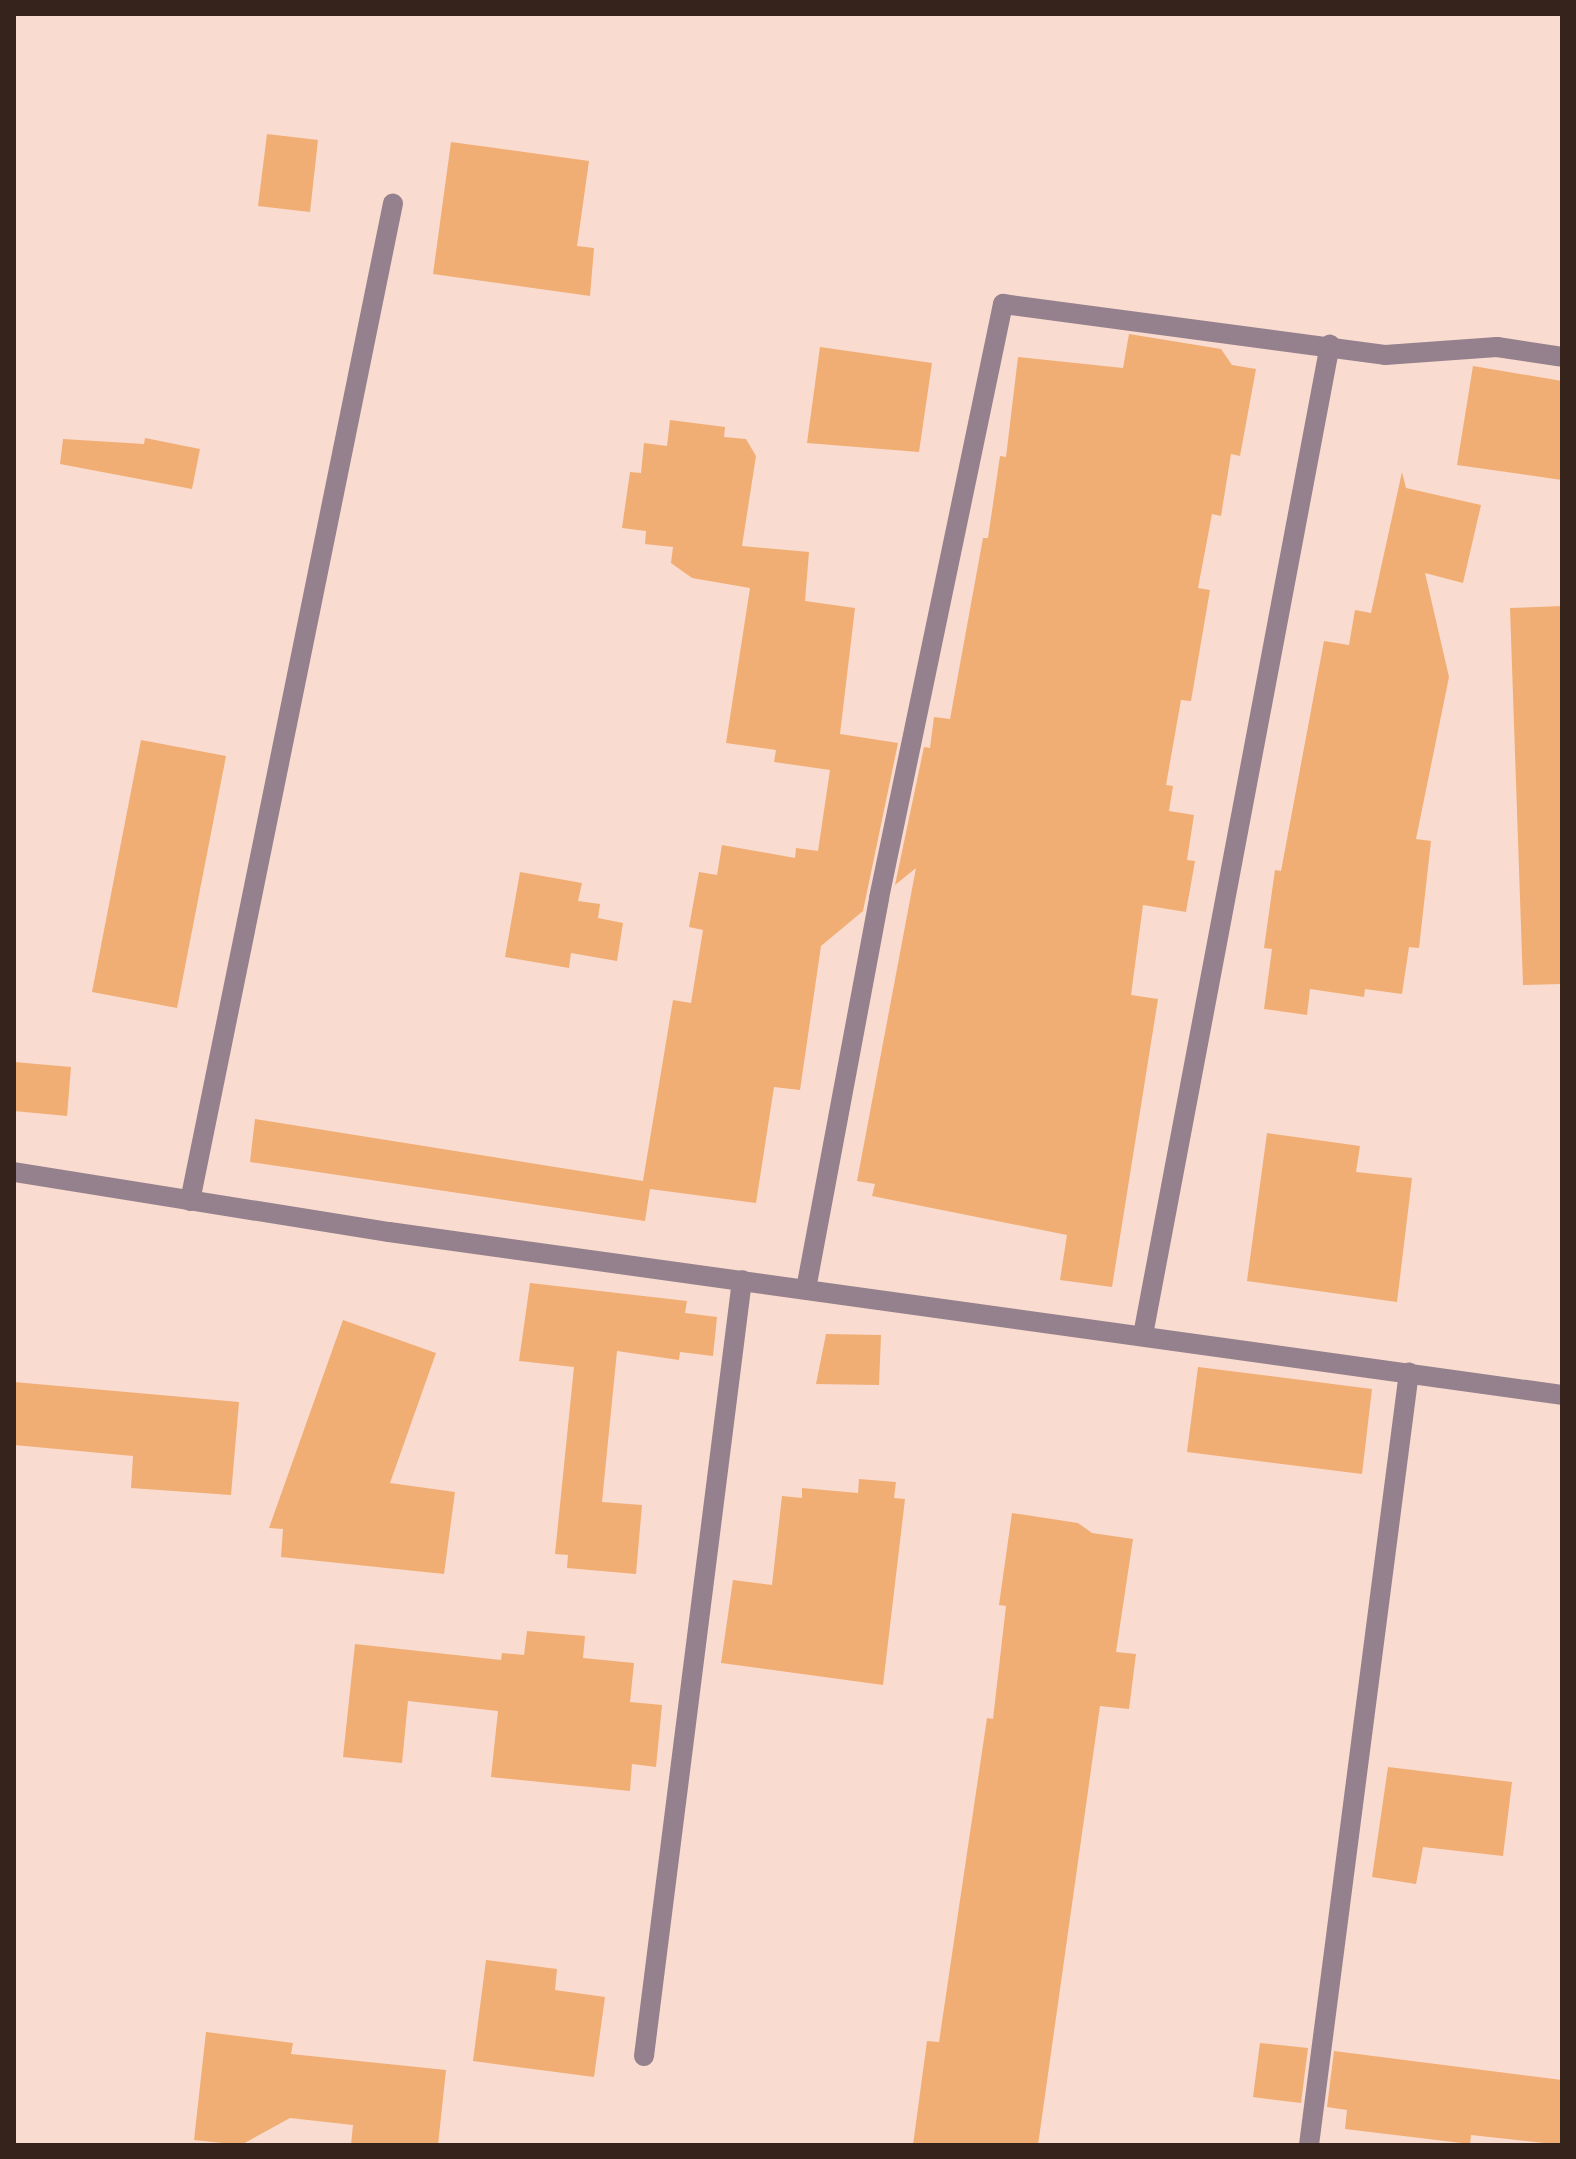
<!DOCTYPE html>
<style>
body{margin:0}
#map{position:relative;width:1576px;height:2159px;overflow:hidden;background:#fadbcf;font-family:Barlow,sans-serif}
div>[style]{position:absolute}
.building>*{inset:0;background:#f0ae74}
.minor>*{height:20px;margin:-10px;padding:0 10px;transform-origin:10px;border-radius:10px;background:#95818d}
span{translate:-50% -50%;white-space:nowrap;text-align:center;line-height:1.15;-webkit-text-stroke:6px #fff;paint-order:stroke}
.frame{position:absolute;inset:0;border:16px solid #36231c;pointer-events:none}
</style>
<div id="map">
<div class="building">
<div style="clip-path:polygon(267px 134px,318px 140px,310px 212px,258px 206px)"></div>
<div style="clip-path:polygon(451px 142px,589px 161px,577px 246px,594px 248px,590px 296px,433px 274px)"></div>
<div style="clip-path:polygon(1129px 334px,1221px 349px,1232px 365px,1256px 369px,1240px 456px,1231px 454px,1221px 516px,1212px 514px,1198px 588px,1210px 590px,1191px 701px,1181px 700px,1166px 785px,1173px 786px,1169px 811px,1194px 815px,1187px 860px,1195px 861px,1186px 912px,1143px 905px,1131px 995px,1158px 999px,1112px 1287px,1060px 1280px,1067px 1235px,872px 1196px,875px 1184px,857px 1181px,916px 868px,895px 885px,924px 747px,930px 748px,934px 717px,950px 719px,983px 538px,988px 538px,1000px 456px,1006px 457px,1018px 357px,1123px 368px)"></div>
<div style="clip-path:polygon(820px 347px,932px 363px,919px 452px,807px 443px)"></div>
<div style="clip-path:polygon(1473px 366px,1562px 381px,1562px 480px,1457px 465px)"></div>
<div style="clip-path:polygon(670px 420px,725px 427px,724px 437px,746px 439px,756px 456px,742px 546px,809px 552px,805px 601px,855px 608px,840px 734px,898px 743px,863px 911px,821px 946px,800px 1090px,774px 1087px,756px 1203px,650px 1189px,645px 1221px,250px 1162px,255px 1119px,643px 1181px,673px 1000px,691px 1003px,703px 930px,689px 927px,699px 872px,717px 875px,722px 845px,795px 858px,796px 848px,818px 851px,830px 770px,774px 762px,776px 750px,726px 743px,750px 588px,692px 578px,671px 563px,673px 547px,645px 544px,646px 531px,622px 528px,630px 472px,641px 473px,644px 443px,667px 446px)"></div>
<div style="clip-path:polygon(145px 438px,200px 449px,192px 489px,60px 464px,63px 439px,144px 444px)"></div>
<div style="clip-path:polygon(1402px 472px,1406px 488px,1481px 505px,1463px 583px,1425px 573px,1449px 677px,1416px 839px,1431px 841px,1419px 948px,1409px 947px,1402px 994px,1365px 989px,1364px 997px,1310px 989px,1307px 1015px,1264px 1009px,1272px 949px,1264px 948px,1275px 870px,1281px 871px,1324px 641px,1349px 645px,1355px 610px,1371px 613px)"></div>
<div style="clip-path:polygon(1562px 606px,1562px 984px,1523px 985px,1510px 608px)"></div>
<div style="clip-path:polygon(141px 740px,226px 756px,177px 1008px,92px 992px)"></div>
<div style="clip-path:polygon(520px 872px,582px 883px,578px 901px,600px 904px,598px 918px,623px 923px,617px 961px,571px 953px,569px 968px,505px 957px)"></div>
<div style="clip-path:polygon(14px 1062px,71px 1067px,67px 1116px,14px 1111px)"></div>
<div style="clip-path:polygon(1267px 1133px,1360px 1146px,1356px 1172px,1412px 1178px,1397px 1302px,1247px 1281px)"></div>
<div style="clip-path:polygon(530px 1283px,687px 1301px,685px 1313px,717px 1317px,713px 1356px,680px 1352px,679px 1360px,617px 1351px,602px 1502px,642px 1505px,636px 1574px,567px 1568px,568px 1555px,555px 1554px,574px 1367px,519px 1361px)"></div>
<div style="clip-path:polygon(343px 1320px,436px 1353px,390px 1483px,455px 1492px,444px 1574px,281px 1557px,283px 1529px,269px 1528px)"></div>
<div style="clip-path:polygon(826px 1334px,881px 1335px,879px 1385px,816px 1384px)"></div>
<div style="clip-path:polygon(1198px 1367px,1372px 1389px,1362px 1474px,1187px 1452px)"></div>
<div style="clip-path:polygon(14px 1382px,239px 1402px,231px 1495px,131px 1488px,133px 1456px,14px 1445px)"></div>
<div style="clip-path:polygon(859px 1479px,896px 1482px,894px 1498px,905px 1499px,883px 1685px,721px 1663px,733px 1580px,772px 1585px,782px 1496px,802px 1498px,802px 1488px,858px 1493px)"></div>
<div style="clip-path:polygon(1012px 1513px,1078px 1523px,1092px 1533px,1133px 1539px,1116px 1652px,1136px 1654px,1129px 1709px,1100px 1706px,1038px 2145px,913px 2145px,927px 2041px,939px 2042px,987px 1718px,993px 1719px,1006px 1606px,999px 1605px)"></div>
<div style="clip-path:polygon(527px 1631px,585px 1636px,583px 1658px,634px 1663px,630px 1702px,662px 1705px,656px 1767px,632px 1764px,630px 1791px,491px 1777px,498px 1711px,408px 1701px,402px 1763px,343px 1757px,355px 1644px,501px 1660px,502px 1653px,524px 1655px)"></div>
<div style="clip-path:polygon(1388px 1767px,1512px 1782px,1503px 1856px,1423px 1847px,1416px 1884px,1372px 1877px)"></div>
<div style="clip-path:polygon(486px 1960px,557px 1969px,555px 1990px,605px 1997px,594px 2077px,473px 2061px)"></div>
<div style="clip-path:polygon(206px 2032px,293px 2043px,291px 2054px,446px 2070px,438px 2145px,351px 2145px,353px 2125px,290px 2118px,241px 2145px,194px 2140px)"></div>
<div style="clip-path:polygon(1260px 2043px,1308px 2048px,1301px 2103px,1253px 2097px)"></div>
<div style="clip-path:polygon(1334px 2051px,1562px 2080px,1562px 2145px,1471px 2135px,1470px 2144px,1345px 2129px,1347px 2110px,1327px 2107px)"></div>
</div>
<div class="minor">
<div style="left:14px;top:1172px;width:380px;rotate:9.1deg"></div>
<div style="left:389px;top:1232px;width:1184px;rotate:7.91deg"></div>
<div style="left:190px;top:1201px;width:1018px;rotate:-78.5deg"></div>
<div style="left:806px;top:1289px;width:398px;rotate:-79.4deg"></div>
<div style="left:879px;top:898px;width:607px;rotate:-78.21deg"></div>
<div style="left:1003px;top:304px;width:385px;rotate:7.6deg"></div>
<div style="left:1385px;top:355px;width:112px;rotate:-4.1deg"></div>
<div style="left:1497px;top:347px;width:66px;rotate:8.7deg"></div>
<div style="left:1143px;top:1335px;width:1008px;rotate:-79.31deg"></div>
<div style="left:644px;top:2056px;width:782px;rotate:-82.8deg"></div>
<div style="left:1309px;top:2145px;width:779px;rotate:-82.63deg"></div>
</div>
<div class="frame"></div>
</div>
